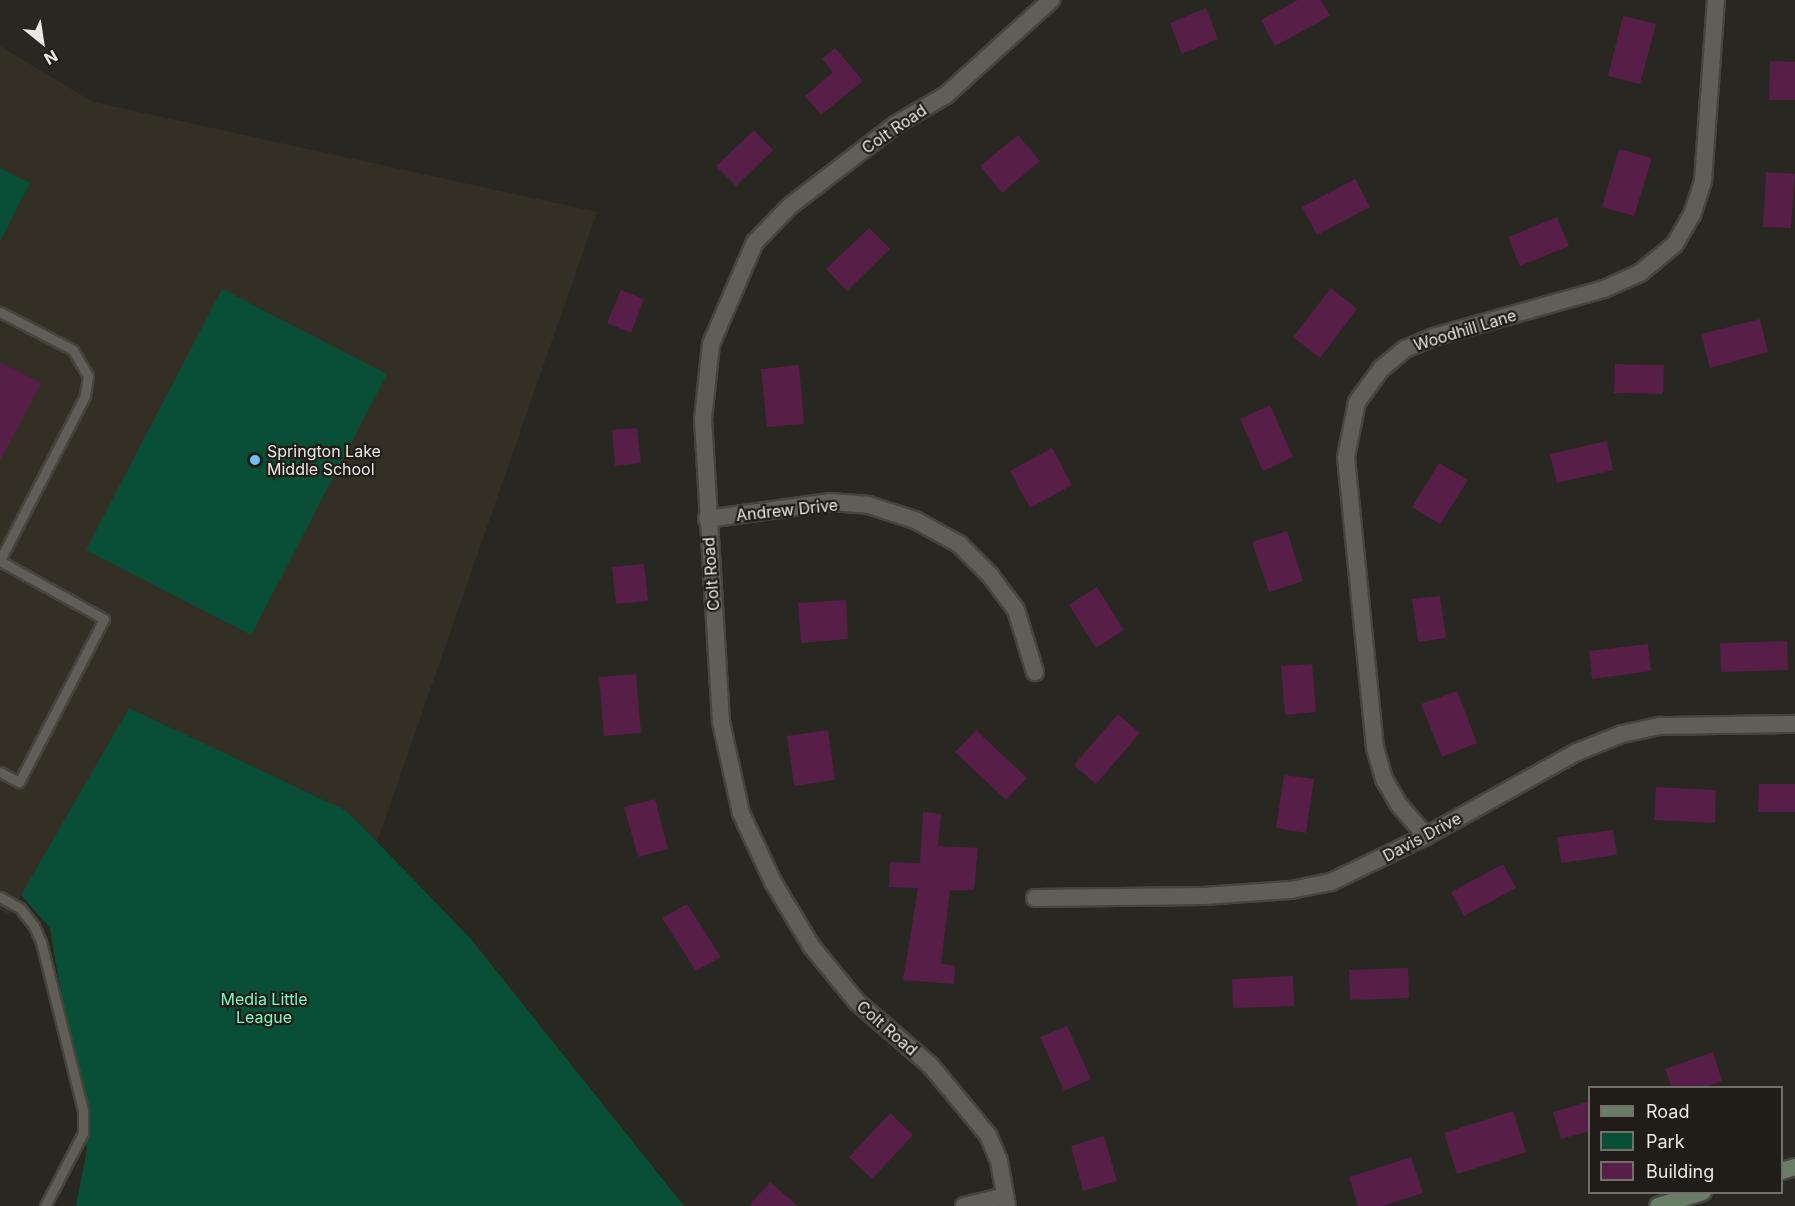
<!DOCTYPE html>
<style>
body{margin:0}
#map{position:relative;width:1795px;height:1206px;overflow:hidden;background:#292721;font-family:Inter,sans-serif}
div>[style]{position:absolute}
.built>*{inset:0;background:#342f24}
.green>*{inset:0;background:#094f37}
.building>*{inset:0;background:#571e48}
.roads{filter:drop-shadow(2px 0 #46443f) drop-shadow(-2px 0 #46443f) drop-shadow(0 2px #46443f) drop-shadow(0 -2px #46443f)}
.service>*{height:9px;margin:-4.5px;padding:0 4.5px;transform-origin:4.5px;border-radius:4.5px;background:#615e58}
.minor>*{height:16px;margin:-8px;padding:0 8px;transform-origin:8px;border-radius:8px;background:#615e58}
.secondary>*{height:16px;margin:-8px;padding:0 8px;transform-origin:8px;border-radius:8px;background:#687c66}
.dots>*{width:16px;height:16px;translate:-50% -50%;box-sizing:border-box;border:3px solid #201d18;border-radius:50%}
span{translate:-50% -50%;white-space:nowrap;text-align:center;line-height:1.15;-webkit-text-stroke:4.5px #201d18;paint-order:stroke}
.street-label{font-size:16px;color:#ebe9e5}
.poi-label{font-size:16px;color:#ebe9e5}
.left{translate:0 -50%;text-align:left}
.park-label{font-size:16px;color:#81f6c4}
.legend{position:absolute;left:1588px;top:1086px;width:195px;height:108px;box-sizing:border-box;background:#201d18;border:2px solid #716f6a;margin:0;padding:8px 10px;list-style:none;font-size:18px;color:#ebe9e5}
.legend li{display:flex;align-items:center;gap:12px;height:30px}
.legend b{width:30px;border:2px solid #716f6a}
.north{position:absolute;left:12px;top:12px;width:60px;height:60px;-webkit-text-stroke:4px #201d18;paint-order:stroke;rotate:150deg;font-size:16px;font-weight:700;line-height:24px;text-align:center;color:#ebe9e5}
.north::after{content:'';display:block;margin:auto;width:21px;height:27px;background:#ebe9e5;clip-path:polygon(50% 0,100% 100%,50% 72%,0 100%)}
</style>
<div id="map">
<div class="built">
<div style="clip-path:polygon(0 46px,93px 102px,597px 212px,377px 842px,347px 811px,129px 708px,10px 915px,0 910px)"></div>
</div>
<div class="green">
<div style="clip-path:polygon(0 168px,30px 183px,0 241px)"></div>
<div style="clip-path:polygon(222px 289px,387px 374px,251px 635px,86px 550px)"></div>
<div style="clip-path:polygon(129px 708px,347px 811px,470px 938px,684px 1206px,76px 1206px,87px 1149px,50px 928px,21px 895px)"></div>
</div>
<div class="building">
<div style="clip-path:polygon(1298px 0,1321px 0,1330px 16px,1275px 46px,1261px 20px)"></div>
<div style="clip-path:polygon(1206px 8px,1218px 39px,1182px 54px,1170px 23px)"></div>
<div style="clip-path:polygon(1623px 16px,1656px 24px,1640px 84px,1608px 76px)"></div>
<div style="clip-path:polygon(835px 48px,863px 81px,821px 115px,805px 96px,833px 72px,822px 59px)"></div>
<div style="clip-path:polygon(1770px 61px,1795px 62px,1795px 100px,1769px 100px)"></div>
<div style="clip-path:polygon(754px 130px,773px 150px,736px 186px,716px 166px)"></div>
<div style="clip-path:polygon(1018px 135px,1040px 161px,1002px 193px,980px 166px)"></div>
<div style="clip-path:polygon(1619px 149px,1652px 158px,1634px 216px,1602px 207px)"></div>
<div style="clip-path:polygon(1766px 172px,1795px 174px,1791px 228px,1763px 227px)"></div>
<div style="clip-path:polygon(1355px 179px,1370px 207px,1317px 235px,1302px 207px)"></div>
<div style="clip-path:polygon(1557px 217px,1569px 246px,1520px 266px,1508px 237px)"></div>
<div style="clip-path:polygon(869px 228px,890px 249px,847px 291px,826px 269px)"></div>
<div style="clip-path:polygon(1331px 288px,1357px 309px,1320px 358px,1293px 337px)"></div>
<div style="clip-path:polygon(621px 290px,644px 299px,631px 333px,607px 323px)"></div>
<div style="clip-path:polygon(1760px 319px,1768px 352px,1710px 368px,1701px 334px)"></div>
<div style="clip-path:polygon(0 362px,41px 383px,0 461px)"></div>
<div style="clip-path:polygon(1615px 364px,1664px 365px,1663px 394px,1614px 393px)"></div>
<div style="clip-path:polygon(799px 365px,804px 424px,767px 427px,761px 369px)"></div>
<div style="clip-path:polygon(1270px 405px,1293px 457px,1263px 471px,1240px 419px)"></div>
<div style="clip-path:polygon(637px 428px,641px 463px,615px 466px,612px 430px)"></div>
<div style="clip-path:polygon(1607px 441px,1613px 470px,1557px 483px,1550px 454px)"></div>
<div style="clip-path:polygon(1052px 448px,1072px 485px,1030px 508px,1010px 471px)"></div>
<div style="clip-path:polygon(1439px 463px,1468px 480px,1440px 524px,1412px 507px)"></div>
<div style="clip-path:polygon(1287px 531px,1303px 581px,1269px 592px,1252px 542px)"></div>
<div style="clip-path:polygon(644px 564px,648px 601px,616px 604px,612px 567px)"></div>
<div style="clip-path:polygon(1097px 587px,1124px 630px,1096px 648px,1069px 605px)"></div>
<div style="clip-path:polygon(1440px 596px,1446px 638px,1418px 642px,1412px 599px)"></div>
<div style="clip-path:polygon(846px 600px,848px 639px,801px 643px,798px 603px)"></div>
<div style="clip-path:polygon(1787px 641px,1788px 670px,1721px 672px,1720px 643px)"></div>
<div style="clip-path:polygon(1648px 644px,1651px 671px,1592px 679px,1589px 651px)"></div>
<div style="clip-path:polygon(1312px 664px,1316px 712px,1285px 715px,1281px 666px)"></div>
<div style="clip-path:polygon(636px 674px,641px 733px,604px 736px,599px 677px)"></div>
<div style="clip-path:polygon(1457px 691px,1477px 743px,1442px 757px,1421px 704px)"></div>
<div style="clip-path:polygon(1118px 714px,1140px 733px,1096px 784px,1074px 765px)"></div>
<div style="clip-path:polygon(828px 730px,835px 780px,794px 786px,787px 736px)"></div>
<div style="clip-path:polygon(976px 730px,1027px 778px,1006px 800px,955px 752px)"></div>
<div style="clip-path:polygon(1284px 775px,1314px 779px,1306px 833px,1276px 828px)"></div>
<div style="clip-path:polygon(1759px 784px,1795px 784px,1795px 812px,1758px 812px)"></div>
<div style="clip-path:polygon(1656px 787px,1716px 790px,1715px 823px,1654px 820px)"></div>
<div style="clip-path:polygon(655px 799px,668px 849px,638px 857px,624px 807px)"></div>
<div style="clip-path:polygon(923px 812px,941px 814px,938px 846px,978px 848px,974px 890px,950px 890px,941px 964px,955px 966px,954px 984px,903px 980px,918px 888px,889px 887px,890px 862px,920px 863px)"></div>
<div style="clip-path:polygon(1613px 830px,1617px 855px,1561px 863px,1557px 837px)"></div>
<div style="clip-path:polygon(1503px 864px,1516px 888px,1464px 916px,1451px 892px)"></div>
<div style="clip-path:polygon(687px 904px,721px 957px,696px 971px,662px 918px)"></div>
<div style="clip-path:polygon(1408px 968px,1409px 998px,1350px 1000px,1349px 970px)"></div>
<div style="clip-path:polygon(1293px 976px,1294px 1006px,1233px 1008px,1232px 979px)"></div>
<div style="clip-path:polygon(1067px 1026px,1091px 1079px,1064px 1091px,1040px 1037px)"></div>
<div style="clip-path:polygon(1713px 1052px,1722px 1081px,1704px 1088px,1672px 1088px,1665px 1069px)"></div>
<div style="clip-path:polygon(1590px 1101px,1590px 1131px,1561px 1139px,1553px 1112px)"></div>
<div style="clip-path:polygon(1513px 1111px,1526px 1152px,1457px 1174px,1444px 1133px)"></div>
<div style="clip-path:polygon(890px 1113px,913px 1135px,872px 1179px,849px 1157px)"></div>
<div style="clip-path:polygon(1104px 1136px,1117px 1181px,1083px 1191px,1071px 1146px)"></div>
<div style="clip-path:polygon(1411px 1157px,1423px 1193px,1382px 1206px,1358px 1206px,1349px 1177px)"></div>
<div style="clip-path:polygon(770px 1182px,798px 1206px,749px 1206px)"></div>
</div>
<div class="roads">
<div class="service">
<div style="left:0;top:312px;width:82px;rotate:27.5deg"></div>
<div style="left:73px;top:350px;width:30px;rotate:60deg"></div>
<div style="left:88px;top:376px;width:20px;rotate:99deg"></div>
<div style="left:85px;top:396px;width:185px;rotate:117.4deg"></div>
<div style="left:0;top:561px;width:119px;rotate:29.1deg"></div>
<div style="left:104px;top:619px;width:184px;rotate:117.5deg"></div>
<div style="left:19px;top:782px;width:21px;rotate:-152deg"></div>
<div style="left:0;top:897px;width:23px;rotate:29deg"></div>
<div style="left:20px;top:908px;width:23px;rotate:52deg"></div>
<div style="left:34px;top:926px;width:17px;rotate:66deg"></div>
<div style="left:41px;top:942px;width:174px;rotate:76deg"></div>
<div style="left:83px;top:1111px;width:22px;rotate:90deg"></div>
<div style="left:83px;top:1133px;width:82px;rotate:117.5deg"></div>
</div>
<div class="minor">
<div style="left:707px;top:519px;width:123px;rotate:-7.9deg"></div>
<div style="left:829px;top:502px;width:39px;rotate:4deg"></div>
<div style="left:868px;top:505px;width:49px;rotate:17.7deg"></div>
<div style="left:915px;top:520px;width:50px;rotate:28.6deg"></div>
<div style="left:959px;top:544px;width:44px;rotate:45deg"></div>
<div style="left:990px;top:575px;width:44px;rotate:53.4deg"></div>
<div style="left:1016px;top:610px;width:65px;rotate:73deg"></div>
<div style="left:1426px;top:836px;width:41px;rotate:-131.1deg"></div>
<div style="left:1399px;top:805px;width:30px;rotate:-120deg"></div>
<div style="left:1384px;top:779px;width:32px;rotate:-106deg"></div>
<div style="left:1375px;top:748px;width:292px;rotate:-95.7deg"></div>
<div style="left:1346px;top:457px;width:56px;rotate:-78.7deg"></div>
<div style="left:1357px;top:402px;width:41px;rotate:-54deg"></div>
<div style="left:1381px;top:369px;width:31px;rotate:-40deg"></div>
<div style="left:1405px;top:349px;width:30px;rotate:-23deg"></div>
<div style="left:1433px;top:337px;width:178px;rotate:-15.7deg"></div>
<div style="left:1604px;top:289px;width:39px;rotate:-24deg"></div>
<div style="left:1640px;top:273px;width:45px;rotate:-39.6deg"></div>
<div style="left:1675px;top:244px;width:34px;rotate:-60deg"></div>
<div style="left:1692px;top:215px;width:36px;rotate:-72deg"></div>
<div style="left:1703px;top:181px;width:181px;rotate:-85.9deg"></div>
<div style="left:1035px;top:898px;width:168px;rotate:-0.7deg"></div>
<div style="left:1203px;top:896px;width:88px;rotate:-3.9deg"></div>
<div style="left:1291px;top:890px;width:41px;rotate:-11.3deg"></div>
<div style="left:1331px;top:882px;width:106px;rotate:-25.8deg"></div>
<div style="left:1426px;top:836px;width:173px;rotate:-29.1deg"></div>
<div style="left:1577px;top:752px;width:48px;rotate:-21.8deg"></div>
<div style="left:1622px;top:734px;width:40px;rotate:-12deg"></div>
<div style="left:1661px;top:726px;width:134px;rotate:-0.9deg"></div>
<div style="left:964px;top:1206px;width:42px;rotate:-13.7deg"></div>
<div style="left:1007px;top:1206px;width:46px;rotate:-100.1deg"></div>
<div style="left:999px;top:1161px;width:28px;rotate:-113deg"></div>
<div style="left:988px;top:1135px;width:91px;rotate:-129.6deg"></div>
<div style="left:930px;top:1065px;width:96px;rotate:-139.2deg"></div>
<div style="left:857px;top:1002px;width:71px;rotate:-129.3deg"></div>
<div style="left:812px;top:947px;width:76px;rotate:-121deg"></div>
<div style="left:773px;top:882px;width:76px;rotate:-114.9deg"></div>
<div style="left:741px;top:813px;width:93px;rotate:-102.4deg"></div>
<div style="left:721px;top:722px;width:304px;rotate:-93.4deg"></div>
<div style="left:703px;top:419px;width:75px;rotate:-83.9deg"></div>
<div style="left:711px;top:344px;width:111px;rotate:-66.7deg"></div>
<div style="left:755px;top:242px;width:50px;rotate:-45.8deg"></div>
<div style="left:790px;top:206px;width:133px;rotate:-37.6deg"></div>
<div style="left:895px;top:125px;width:59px;rotate:-30.5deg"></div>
<div style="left:946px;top:95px;width:142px;rotate:-42.1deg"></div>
</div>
<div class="secondary">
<div style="left:1782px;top:1171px;width:14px;rotate:-17deg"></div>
<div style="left:1658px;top:1206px;width:47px;rotate:-17.3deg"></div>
</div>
</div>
<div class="dots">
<div style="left:255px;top:460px;background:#6ec2f3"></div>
</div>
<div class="street-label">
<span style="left:894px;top:129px;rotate:-34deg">Colt Road</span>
<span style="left:1465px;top:330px;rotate:-17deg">Woodhill Lane</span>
<span style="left:787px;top:510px;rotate:-6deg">Andrew Drive</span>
<span style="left:711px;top:574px;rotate:-94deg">Colt Road</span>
<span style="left:1422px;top:837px;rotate:-28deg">Davis Drive</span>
<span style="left:887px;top:1028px;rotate:41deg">Colt Road</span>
</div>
<div class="poi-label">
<span class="left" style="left:267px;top:460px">Springton Lake<br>Middle School</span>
</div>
<div class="park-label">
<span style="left:264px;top:1008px">Media Little<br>League</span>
</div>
<ul class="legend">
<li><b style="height:8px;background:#687c66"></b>Road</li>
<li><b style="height:16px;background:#094f37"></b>Park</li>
<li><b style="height:16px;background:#571e48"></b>Building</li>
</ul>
<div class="north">N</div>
</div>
